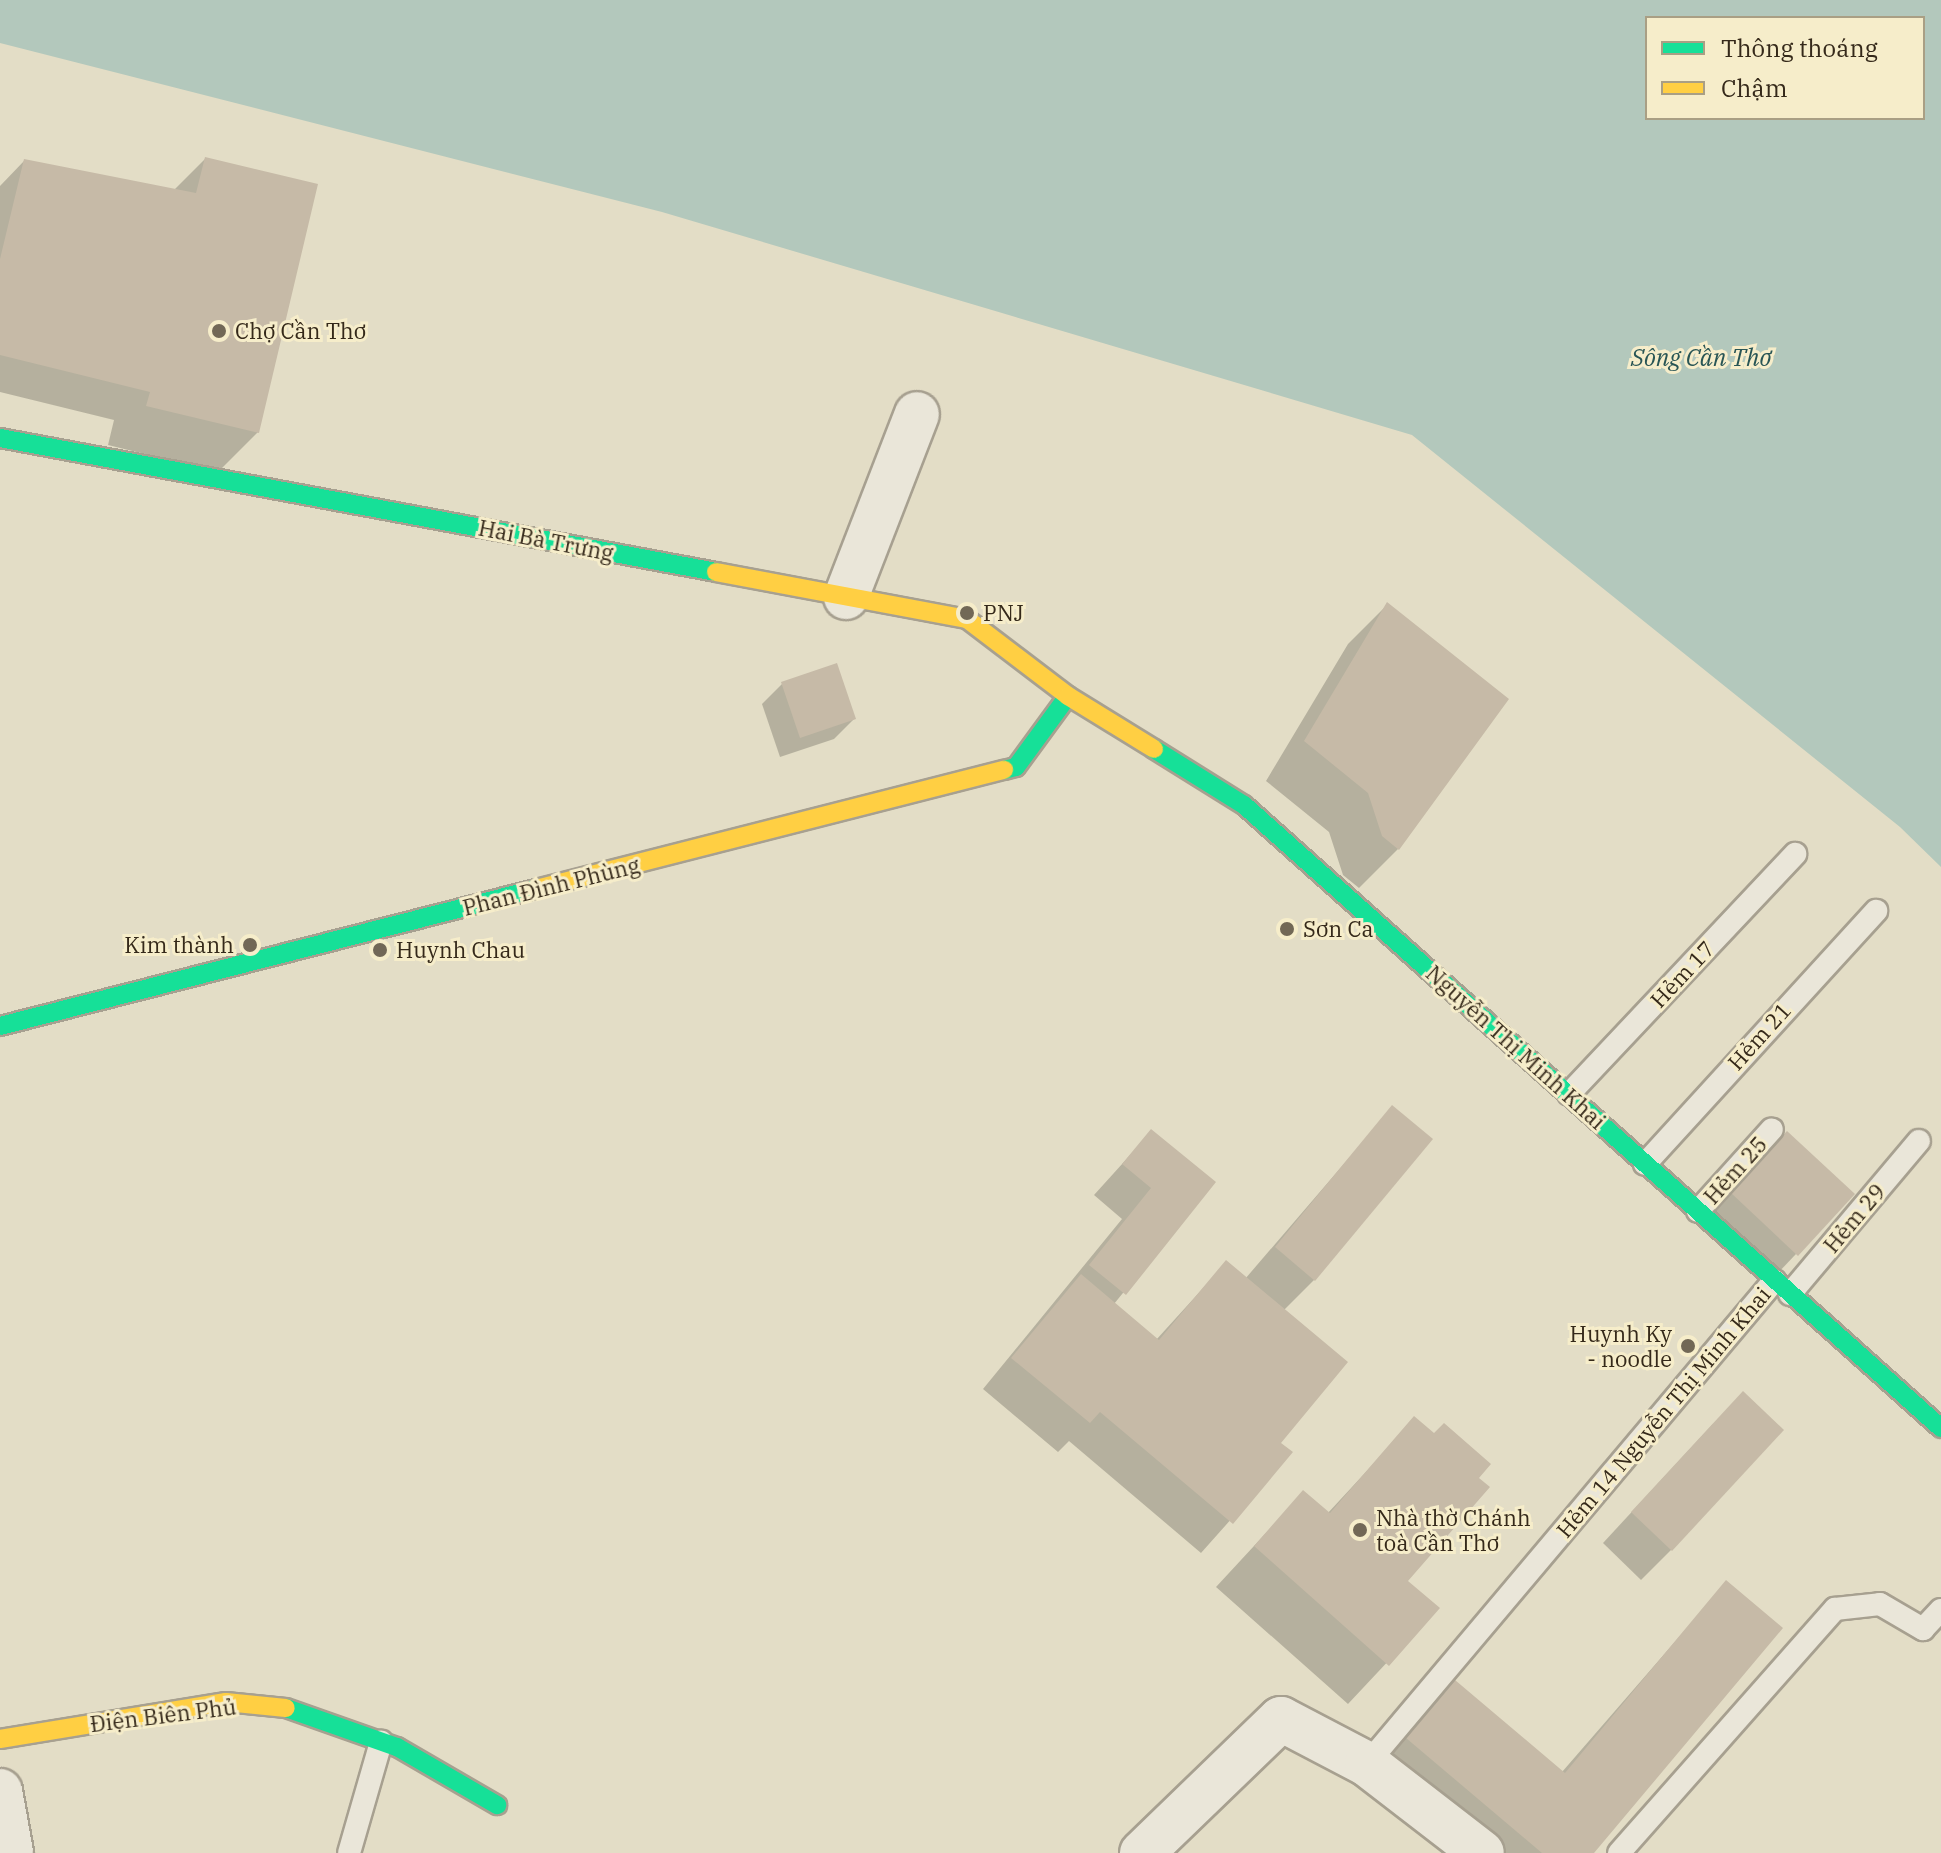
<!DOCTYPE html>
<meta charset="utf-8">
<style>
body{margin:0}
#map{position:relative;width:1941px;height:1853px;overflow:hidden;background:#e3ddc6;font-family:"IBM Plex Serif",serif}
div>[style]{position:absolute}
.water>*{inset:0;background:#b3c8bc}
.shadow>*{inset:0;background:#0003}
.building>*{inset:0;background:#c6baa7}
.roads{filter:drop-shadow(2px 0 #a7a090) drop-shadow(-2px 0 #a7a090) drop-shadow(0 2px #a7a090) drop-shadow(0 -2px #a7a090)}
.lane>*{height:22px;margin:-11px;padding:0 11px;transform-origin:11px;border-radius:11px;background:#eae6d9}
.street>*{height:44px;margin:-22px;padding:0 22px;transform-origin:22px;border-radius:22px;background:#eae6d9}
.fast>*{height:18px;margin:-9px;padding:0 9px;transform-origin:9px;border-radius:9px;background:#16e098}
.slow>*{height:18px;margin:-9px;padding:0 9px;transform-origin:9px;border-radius:9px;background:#ffcf43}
.dots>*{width:22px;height:22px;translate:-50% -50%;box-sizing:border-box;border:4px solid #f6edca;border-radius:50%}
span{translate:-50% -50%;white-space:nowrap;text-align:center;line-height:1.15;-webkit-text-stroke:6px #f6edca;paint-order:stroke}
.poi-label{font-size:22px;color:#35291a}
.left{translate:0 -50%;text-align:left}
.right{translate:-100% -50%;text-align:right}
.street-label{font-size:22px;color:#35291a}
.water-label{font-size:24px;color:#285555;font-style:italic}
.legend{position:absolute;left:1645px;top:16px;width:280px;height:104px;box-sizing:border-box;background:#f6edca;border:2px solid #a99f84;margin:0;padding:10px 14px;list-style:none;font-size:24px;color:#35291a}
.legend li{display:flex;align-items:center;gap:16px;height:40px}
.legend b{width:40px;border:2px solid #a99f84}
</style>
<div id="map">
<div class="water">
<div style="clip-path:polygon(evenodd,0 0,1941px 0,1941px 867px,1900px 827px,1412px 435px,662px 212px,0 43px,0 0,1647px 18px,1923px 18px,1923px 118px,1647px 118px,1647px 18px)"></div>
</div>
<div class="shadow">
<div style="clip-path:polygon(205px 159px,258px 432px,218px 472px,108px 445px,114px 420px,0 392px,0 186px,24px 161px,173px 191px)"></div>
<div style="clip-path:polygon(1387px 605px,1398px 849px,1359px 888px,1343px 875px,1329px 832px,1266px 781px,1348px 644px)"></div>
<div style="clip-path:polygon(782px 684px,854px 719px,834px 739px,780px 757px,762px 704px)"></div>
<div style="clip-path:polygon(1392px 1108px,1314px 1280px,1283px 1311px,1278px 1443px,1290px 1453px,1201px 1553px,1069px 1441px,1058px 1452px,983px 1389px,1122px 1219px,1094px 1195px,1151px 1132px,1213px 1182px,1114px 1304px,1156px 1340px,1226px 1263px,1245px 1279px)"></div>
<div style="clip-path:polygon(1767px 1154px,1796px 1254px,1777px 1274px,1712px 1213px)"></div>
<div style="clip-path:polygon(1415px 1419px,1434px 1435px,1405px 1581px,1437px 1609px,1348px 1704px,1216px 1587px,1303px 1493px,1327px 1514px)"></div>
<div style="clip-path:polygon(1713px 1424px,1671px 1550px,1641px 1580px,1603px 1543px)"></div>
<div style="clip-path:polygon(1726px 1583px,1592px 1853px,1456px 1853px,1368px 1778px,1455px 1683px,1562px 1772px)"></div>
</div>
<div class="building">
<div style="clip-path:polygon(205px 157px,318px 184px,259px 433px,146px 406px,150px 392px,0 355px,0 259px,24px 159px,196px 193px)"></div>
<div style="clip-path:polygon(1387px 602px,1509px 699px,1399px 850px,1382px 836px,1368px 793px,1304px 741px)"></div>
<div style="clip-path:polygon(837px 663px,856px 719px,800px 738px,781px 682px)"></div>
<div style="clip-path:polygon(1392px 1105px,1433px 1139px,1315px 1281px,1275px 1247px)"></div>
<div style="clip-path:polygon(1151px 1129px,1216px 1182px,1126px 1295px,1089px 1265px,1151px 1188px,1122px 1164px)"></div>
<div style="clip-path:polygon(1787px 1131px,1855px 1194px,1798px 1256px,1730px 1192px)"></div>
<div style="clip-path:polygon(1226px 1260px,1348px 1362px,1281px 1443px,1293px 1452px,1233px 1524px,1100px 1412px,1090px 1423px,1011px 1358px,1081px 1274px,1159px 1340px)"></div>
<div style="clip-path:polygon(1743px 1391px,1784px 1430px,1672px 1551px,1631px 1512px)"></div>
<div style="clip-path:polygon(1414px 1416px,1434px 1433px,1444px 1423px,1491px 1464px,1479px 1478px,1490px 1487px,1408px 1581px,1440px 1608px,1389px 1666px,1254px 1546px,1303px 1490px,1330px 1513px)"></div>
<div style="clip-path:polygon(1726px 1580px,1783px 1628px,1594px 1853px,1542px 1853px,1406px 1738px,1455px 1680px,1565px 1773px)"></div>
</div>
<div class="roads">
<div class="lane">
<div style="left:1569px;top:1094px;width:330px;rotate:-46.7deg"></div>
<div style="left:1645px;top:1164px;width:343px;rotate:-47.6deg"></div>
<div style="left:1698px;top:1211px;width:110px;rotate:-47.9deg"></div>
<div style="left:1790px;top:1294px;width:200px;rotate:-49.9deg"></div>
<div style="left:1367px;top:1764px;width:632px;rotate:-49.88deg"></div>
<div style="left:349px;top:1853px;width:116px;rotate:-73.9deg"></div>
<div style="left:1619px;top:1853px;width:326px;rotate:-48.5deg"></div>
<div style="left:1835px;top:1609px;width:45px;rotate:-6.3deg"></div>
<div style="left:1880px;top:1604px;width:50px;rotate:30.2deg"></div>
<div style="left:1923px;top:1629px;width:26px;rotate:-47deg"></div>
</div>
<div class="street">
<div style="left:846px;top:597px;width:196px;rotate:-68.8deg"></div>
<div style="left:0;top:1791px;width:63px;rotate:79.9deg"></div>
<div style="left:1142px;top:1853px;width:193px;rotate:-44deg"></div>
<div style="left:1281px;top:1719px;width:97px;rotate:27.6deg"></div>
<div style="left:1367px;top:1764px;width:145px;rotate:37.7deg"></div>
</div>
<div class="fast">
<div style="left:0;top:438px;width:728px;rotate:10.6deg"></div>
<div style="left:1154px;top:749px;width:106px;rotate:31.9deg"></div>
<div style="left:1244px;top:805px;width:935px;rotate:41.79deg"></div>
<div style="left:1004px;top:770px;width:12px;rotate:-14deg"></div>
<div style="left:1016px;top:767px;width:88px;rotate:-53.8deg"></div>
<div style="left:0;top:1026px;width:557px;rotate:-14.34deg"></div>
<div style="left:286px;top:1708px;width:118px;rotate:19.4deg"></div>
<div style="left:397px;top:1747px;width:116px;rotate:30.1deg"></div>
</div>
<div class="slow">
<div style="left:716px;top:572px;width:255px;rotate:10.6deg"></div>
<div style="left:967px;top:619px;width:127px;rotate:37.3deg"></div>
<div style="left:1068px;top:696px;width:101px;rotate:31.6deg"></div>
<div style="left:540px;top:888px;width:479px;rotate:-14.3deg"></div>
<div style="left:0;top:1739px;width:229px;rotate:-9.3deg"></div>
<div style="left:226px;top:1702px;width:60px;rotate:5.7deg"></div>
</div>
</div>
<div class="dots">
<div style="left:219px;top:331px;background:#726856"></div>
<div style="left:967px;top:613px;background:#726856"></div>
<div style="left:1287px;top:929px;background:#726856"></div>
<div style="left:250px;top:945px;background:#726856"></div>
<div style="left:380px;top:950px;background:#726856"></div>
<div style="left:1688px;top:1346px;background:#726856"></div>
<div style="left:1360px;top:1530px;background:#726856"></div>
</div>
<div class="poi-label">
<span class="left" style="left:235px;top:331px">Chợ Cần Thơ</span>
<span class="left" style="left:983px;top:613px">PNJ</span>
<span class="left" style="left:1303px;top:929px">Sơn Ca</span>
<span class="right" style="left:234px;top:945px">Kim thành</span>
<span class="left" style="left:396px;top:950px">Huynh Chau</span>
<span class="right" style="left:1672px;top:1346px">Huynh Ky<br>- noodle</span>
<span class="left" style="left:1376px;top:1530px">Nhà thờ Chánh<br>toà Cần Thơ</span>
</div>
<div class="street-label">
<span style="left:546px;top:540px;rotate:11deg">Hai Bà Trưng</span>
<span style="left:551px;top:886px;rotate:-14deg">Phan Đình Phùng</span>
<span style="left:1682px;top:974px;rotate:-47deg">Hẻm 17</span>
<span style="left:1759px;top:1036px;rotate:-48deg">Hẻm 21</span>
<span style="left:1516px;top:1047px;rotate:42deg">Nguyễn Thị Minh Khai</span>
<span style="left:1735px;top:1170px;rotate:-48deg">Hẻm 25</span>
<span style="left:1854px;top:1218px;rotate:-50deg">Hẻm 29</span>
<span style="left:1663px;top:1412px;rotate:-50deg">Hẻm 14 Nguyễn Thị Minh Khai</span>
<span style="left:163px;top:1715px;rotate:-7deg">Điện Biên Phủ</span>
</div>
<div class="water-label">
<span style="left:1701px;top:358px">Sông Cần Thơ</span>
</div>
<ul class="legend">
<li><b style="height:10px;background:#16e098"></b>Thông thoáng</li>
<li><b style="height:10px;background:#ffcf43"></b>Chậm</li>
</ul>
</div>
